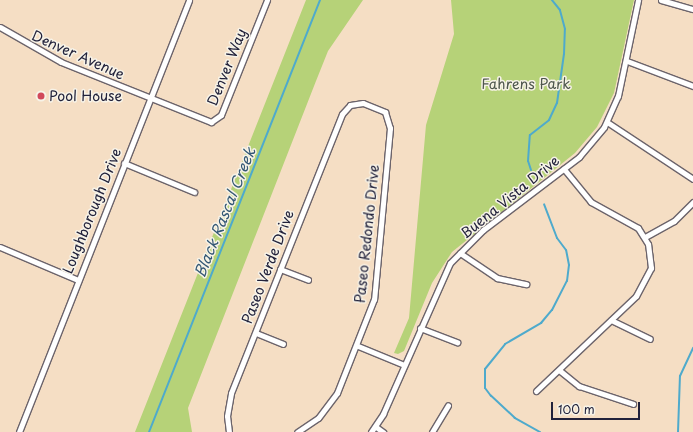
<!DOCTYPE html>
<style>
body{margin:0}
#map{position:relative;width:693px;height:432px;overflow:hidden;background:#f5dec4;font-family:"Playpen Sans",sans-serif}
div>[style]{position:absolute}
.green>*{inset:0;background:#b6d278}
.stream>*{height:2px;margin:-1px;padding:0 1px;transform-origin:1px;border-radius:1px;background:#4eaacc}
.roads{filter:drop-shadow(1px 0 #6c646b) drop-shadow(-1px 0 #6c646b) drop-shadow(0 1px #6c646b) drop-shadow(0 -1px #6c646b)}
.minor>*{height:5px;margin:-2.5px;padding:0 2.5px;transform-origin:2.5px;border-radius:2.5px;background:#fff}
.dots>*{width:11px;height:11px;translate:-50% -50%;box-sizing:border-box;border:2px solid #f7f3e8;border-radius:50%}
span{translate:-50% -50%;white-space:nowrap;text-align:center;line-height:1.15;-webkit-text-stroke:3px #f7f3e8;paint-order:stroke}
.street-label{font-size:14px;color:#22223b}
.park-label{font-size:14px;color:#4e574d}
.poi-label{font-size:14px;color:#22223b}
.left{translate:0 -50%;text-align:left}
.water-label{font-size:15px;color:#345875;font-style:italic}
.scale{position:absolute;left:551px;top:402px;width:89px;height:18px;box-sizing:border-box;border:2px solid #22223b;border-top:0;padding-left:5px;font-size:12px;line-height:14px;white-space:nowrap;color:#22223b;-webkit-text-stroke:3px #f7f3e8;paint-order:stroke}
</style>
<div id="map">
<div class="green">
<div style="clip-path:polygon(306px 0,363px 0,328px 51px,316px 81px,188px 408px,192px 432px,135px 432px)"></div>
<div style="clip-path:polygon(451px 0,634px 0,614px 93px,597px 127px,575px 153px,452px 252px,432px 283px,404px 351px,398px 354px,394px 353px,409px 318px,426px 125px,454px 34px)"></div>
</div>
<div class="stream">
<div style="left:531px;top:170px;width:9px;rotate:-108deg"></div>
<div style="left:528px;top:161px;width:26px;rotate:-86deg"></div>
<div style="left:530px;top:135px;width:24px;rotate:-38deg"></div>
<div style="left:549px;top:120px;width:19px;rotate:-65deg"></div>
<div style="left:557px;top:103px;width:49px;rotate:-81.9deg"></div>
<div style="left:564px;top:54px;width:25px;rotate:-88deg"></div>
<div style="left:565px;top:29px;width:20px;rotate:-105deg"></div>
<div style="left:560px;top:10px;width:13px;rotate:-129deg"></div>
<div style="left:149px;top:432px;width:465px;rotate:-68.4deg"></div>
<div style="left:540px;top:432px;width:29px;rotate:-151deg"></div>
<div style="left:515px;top:418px;width:33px;rotate:-137deg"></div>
<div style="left:491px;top:396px;width:10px;rotate:-127deg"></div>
<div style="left:485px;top:388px;width:19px;rotate:-90deg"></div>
<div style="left:485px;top:369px;width:32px;rotate:-51deg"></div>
<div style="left:505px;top:344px;width:42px;rotate:-30.3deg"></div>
<div style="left:541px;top:323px;width:17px;rotate:-50deg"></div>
<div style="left:552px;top:310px;width:33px;rotate:-63deg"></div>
<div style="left:567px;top:281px;width:16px;rotate:-83deg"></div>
<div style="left:569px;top:265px;width:15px;rotate:-101deg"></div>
<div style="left:566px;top:250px;width:15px;rotate:-127deg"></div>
<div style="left:557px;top:238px;width:36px;rotate:-111deg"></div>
<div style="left:678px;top:432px;width:56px;rotate:-88deg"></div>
<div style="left:680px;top:376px;width:31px;rotate:-65deg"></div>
</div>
<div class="roads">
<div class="minor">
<div style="left:661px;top:0;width:33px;rotate:16deg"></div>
<div style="left:0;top:27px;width:70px;rotate:29.8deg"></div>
<div style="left:61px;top:62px;width:162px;rotate:21.8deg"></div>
<div style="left:211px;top:122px;width:12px;rotate:-35deg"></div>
<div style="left:221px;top:115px;width:124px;rotate:-68.2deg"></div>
<div style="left:627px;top:61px;width:71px;rotate:20.7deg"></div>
<div style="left:607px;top:122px;width:103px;rotate:33.5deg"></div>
<div style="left:124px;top:163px;width:76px;rotate:22.5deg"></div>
<div style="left:645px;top:237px;width:33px;rotate:-29deg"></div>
<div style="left:674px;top:221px;width:27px;rotate:-45deg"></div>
<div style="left:0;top:247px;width:85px;rotate:22.9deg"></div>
<div style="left:460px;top:253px;width:45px;rotate:34deg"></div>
<div style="left:497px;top:278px;width:30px;rotate:12deg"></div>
<div style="left:280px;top:269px;width:30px;rotate:21deg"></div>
<div style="left:611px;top:320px;width:43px;rotate:26deg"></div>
<div style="left:420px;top:328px;width:40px;rotate:21deg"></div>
<div style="left:256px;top:333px;width:29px;rotate:22deg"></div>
<div style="left:358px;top:346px;width:50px;rotate:22.4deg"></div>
<div style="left:559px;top:370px;width:26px;rotate:39deg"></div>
<div style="left:579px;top:386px;width:57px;rotate:18.4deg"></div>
<div style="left:536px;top:391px;width:138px;rotate:-43.5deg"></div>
<div style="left:636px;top:296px;width:32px;rotate:-62deg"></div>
<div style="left:651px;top:268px;width:24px;rotate:-97deg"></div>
<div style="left:648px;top:244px;width:19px;rotate:-122deg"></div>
<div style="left:638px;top:228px;width:54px;rotate:-151deg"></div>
<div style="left:591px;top:202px;width:43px;rotate:-129.3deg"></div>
<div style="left:376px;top:427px;width:9px;rotate:36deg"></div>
<div style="left:19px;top:432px;width:464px;rotate:-68.5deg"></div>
<div style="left:229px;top:432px;width:16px;rotate:-97deg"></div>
<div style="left:227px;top:416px;width:23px;rotate:-80deg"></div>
<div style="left:231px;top:393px;width:300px;rotate:-68.3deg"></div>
<div style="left:342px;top:114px;width:12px;rotate:-48deg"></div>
<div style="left:350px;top:105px;width:13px;rotate:-9deg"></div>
<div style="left:363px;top:103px;width:24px;rotate:22deg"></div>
<div style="left:385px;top:112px;width:17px;rotate:73deg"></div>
<div style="left:390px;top:128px;width:172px;rotate:95.3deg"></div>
<div style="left:374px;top:299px;width:101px;rotate:111.5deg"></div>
<div style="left:337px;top:393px;width:31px;rotate:127deg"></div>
<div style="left:318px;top:418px;width:25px;rotate:146deg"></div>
<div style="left:371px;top:432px;width:22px;rotate:-56deg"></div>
<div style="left:383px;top:414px;width:165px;rotate:-66.1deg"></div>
<div style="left:450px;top:263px;width:47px;rotate:-45deg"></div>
<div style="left:483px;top:230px;width:121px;rotate:-37.2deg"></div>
<div style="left:579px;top:157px;width:39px;rotate:-50deg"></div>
<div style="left:604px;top:127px;width:34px;rotate:-66deg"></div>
<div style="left:618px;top:96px;width:98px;rotate:-78.2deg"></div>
<div style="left:432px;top:432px;width:31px;rotate:-59deg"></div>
</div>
</div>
<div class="dots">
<div style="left:41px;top:96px;background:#d1495b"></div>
</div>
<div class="street-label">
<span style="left:78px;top:55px;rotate:24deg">Denver Avenue</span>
<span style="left:227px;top:67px;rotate:-68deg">Denver Way</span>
<span style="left:510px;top:197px;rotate:-39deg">Buena Vista Drive</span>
<span style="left:92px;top:211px;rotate:-68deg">Loughborough Drive</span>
<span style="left:367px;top:234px;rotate:-84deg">Paseo Redondo Drive</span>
<span style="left:268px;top:267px;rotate:-69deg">Paseo Verde Drive</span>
</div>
<div class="park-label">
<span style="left:526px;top:84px">Fahrens Park</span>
</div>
<div class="poi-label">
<span class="left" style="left:49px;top:96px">Pool House</span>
</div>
<div class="water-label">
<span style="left:224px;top:212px;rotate:-68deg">Black Rascal Creek</span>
</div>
<div class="scale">100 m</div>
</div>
